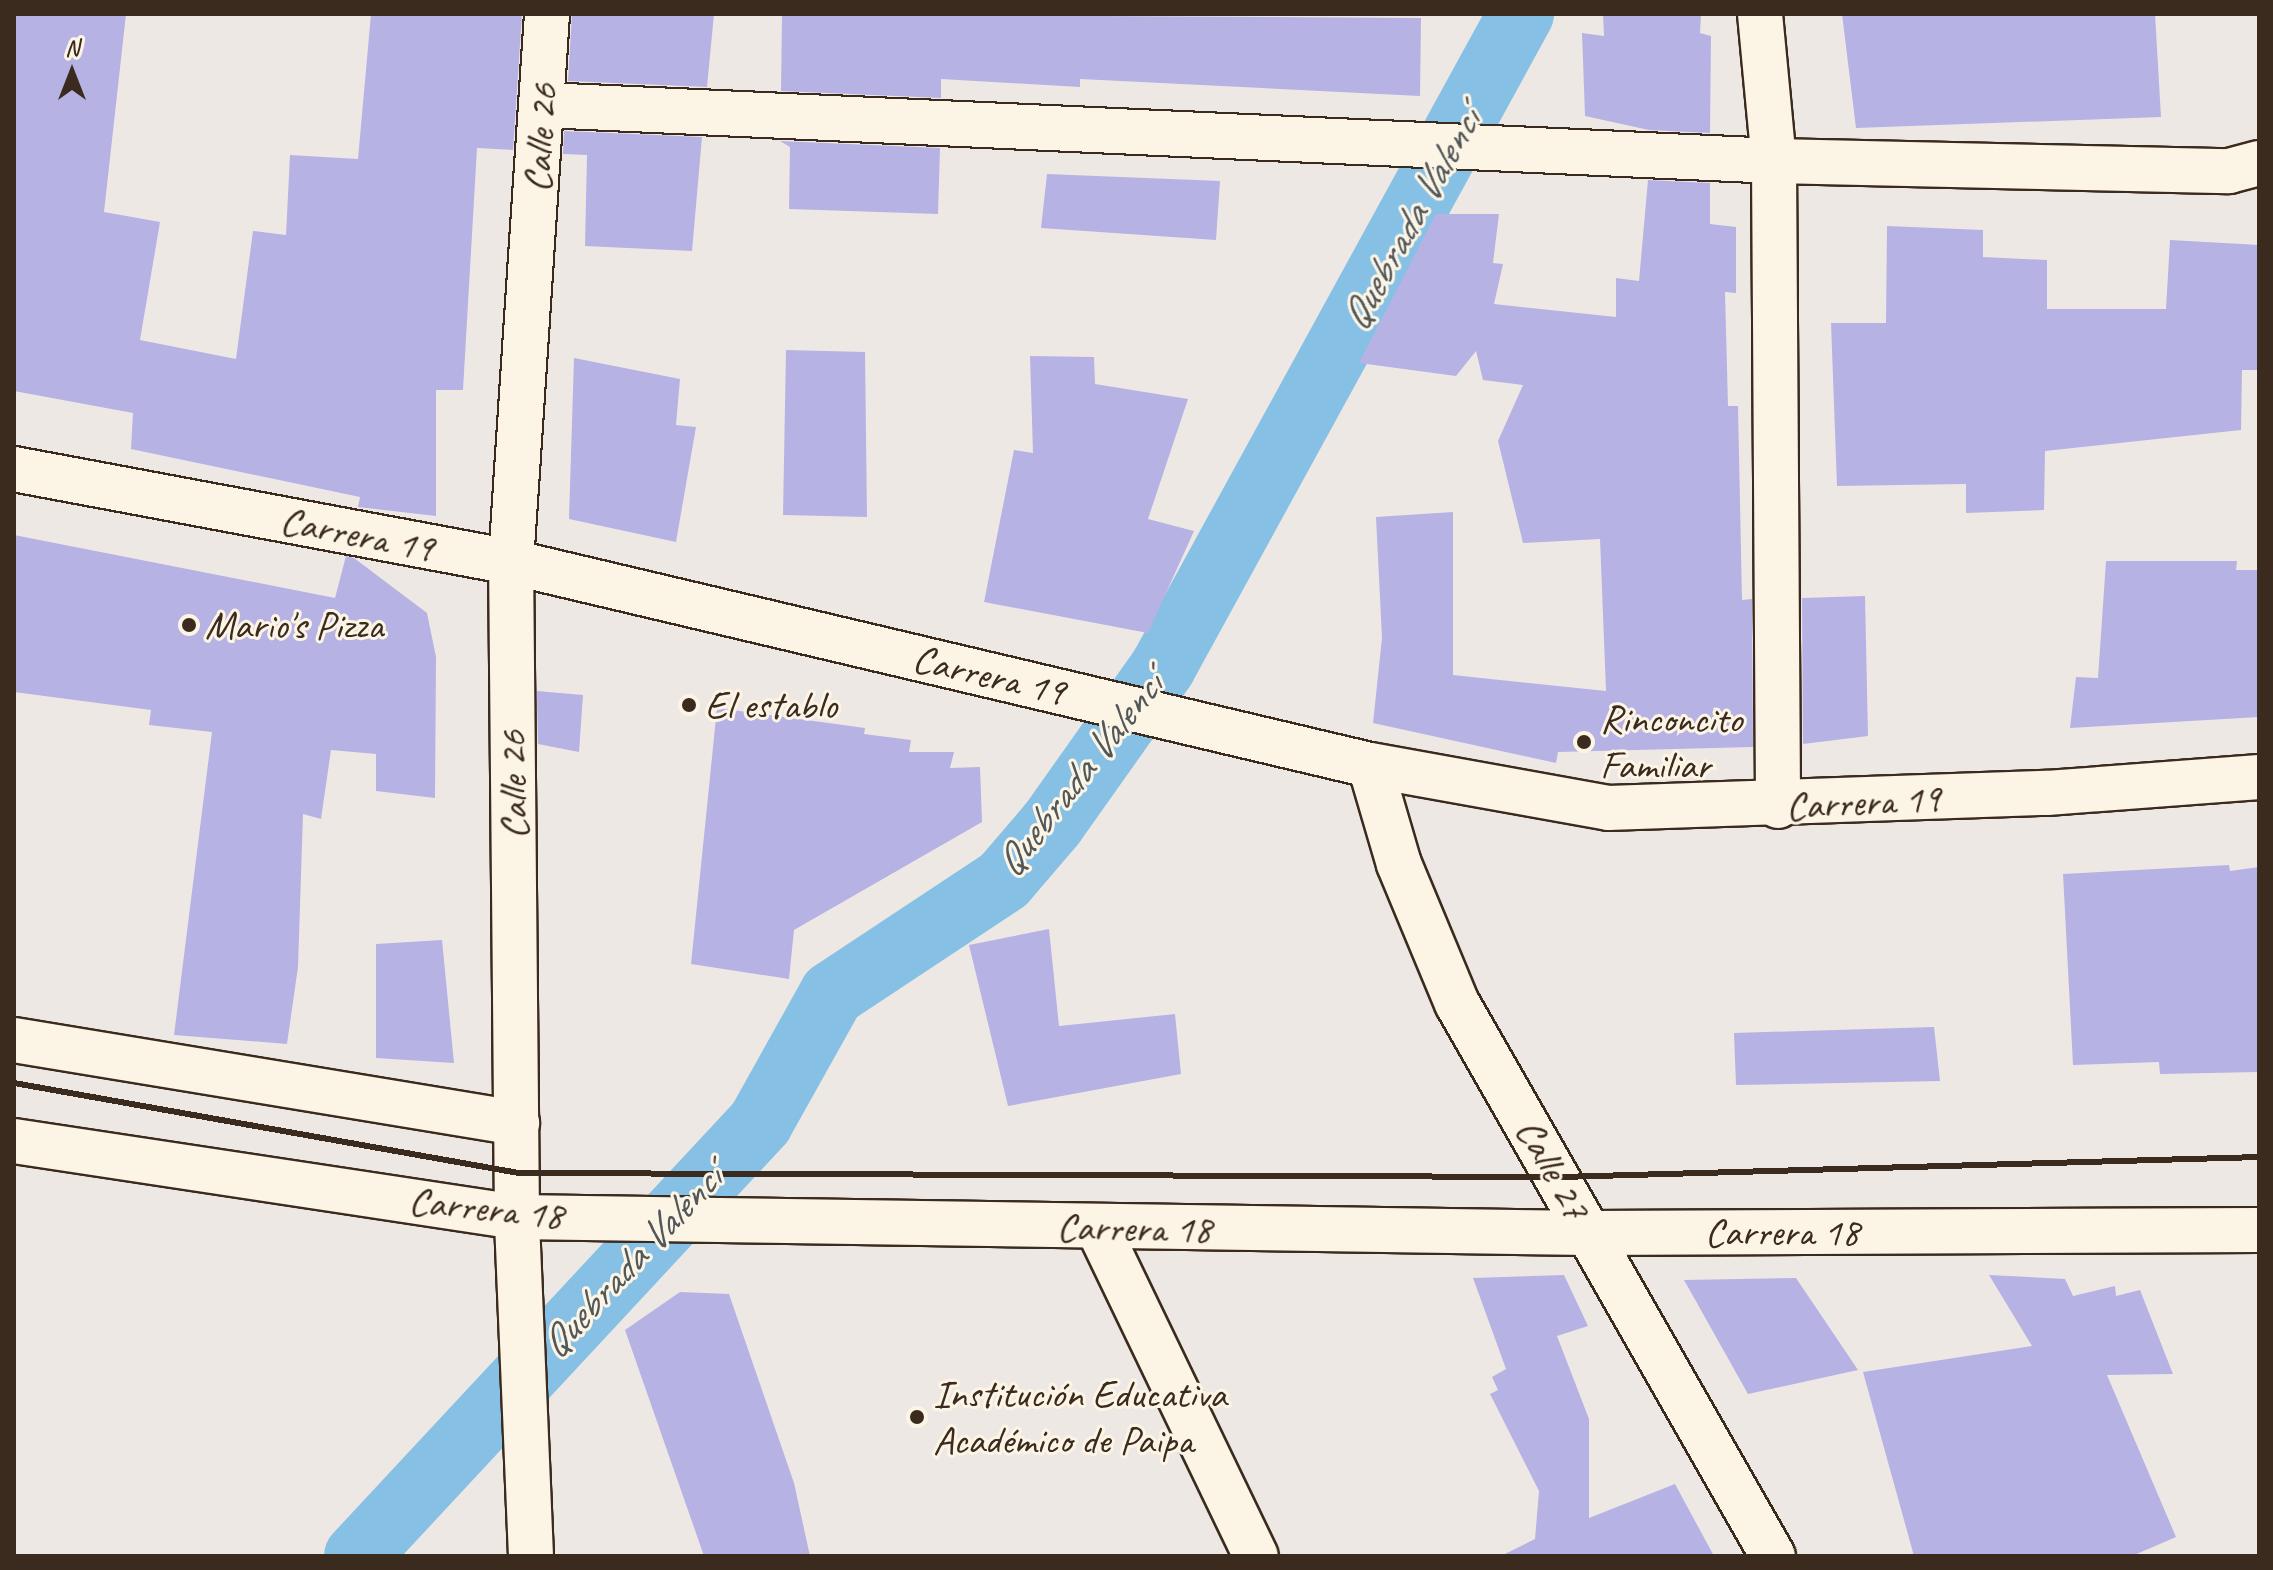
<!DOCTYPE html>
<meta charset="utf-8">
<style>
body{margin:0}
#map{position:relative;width:2273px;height:1570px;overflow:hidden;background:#eee8e5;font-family:Caveat,sans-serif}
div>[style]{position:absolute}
.canal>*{height:66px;margin:-33px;padding:0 33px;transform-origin:33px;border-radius:33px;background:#87c0e5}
.building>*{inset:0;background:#b7b2e4}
.roads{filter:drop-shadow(2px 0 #3b2a1e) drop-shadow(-2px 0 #3b2a1e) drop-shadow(0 2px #3b2a1e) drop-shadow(0 -2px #3b2a1e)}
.minor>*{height:44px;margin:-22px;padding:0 22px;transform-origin:22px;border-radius:22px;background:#fcf5e5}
.rail>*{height:6px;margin:-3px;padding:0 3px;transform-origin:3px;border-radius:3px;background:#3b2a1e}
.dots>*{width:22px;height:22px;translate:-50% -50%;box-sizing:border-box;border:4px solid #fcf5e5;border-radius:50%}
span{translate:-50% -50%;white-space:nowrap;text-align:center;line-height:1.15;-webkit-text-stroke:6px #fcf5e5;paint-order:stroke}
.street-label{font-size:40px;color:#3b2a1e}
.poi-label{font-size:40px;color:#3b2a1e}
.left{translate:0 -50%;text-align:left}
.water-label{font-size:42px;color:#52575a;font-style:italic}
.frame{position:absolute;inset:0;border:16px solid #3b2a1e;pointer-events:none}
.north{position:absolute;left:32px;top:32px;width:80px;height:80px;-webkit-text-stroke:6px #fcf5e5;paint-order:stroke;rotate:0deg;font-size:22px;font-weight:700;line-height:32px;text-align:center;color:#3b2a1e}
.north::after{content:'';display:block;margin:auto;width:28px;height:36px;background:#3b2a1e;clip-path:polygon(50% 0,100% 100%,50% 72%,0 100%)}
</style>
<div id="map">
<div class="canal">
<div style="left:357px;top:1556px;width:592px;rotate:-47.06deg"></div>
<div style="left:760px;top:1123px;width:148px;rotate:-60.8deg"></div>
<div style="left:832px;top:994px;width:206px;rotate:-33.5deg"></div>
<div style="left:1004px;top:880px;width:74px;rotate:-49.4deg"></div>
<div style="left:1052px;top:824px;width:192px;rotate:-54.7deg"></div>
<div style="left:1163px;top:667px;width:745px;rotate:-61.27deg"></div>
</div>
<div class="building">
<div style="clip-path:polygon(14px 14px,126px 14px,104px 212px,160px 222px,140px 340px,236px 359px,253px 231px,286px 235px,290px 155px,358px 159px,371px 14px,522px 14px,513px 150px,477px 148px,463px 390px,436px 390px,436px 516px,358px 507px,360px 497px,131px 449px,133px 413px,14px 391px)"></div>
<div style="clip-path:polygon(572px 14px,714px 14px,707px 87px,568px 81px)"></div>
<div style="clip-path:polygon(782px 14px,1421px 18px,1420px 96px,1080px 79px,1080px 87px,941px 79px,941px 98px,781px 91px)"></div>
<div style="clip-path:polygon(1603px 14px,1701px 14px,1700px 33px,1711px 36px,1710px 133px,1649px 130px,1585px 116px,1582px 33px,1604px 36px)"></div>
<div style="clip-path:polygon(1842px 14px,2155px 14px,2161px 117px,1856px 128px)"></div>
<div style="clip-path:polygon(564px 131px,702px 137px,692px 251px,585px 246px,587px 155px,563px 154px)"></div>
<div style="clip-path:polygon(780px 141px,940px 148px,938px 214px,789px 209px,790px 147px)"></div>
<div style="clip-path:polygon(1047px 174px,1220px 181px,1216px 240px,1041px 228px)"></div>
<div style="clip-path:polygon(1648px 180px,1710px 183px,1710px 224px,1736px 227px,1736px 293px,1725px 292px,1728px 406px,1738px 406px,1742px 600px,1752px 599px,1753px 747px,1558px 752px,1556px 763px,1373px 723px,1382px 638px,1376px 517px,1453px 512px,1453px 675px,1606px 691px,1600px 539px,1523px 543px,1498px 441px,1523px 385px,1483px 380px,1476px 351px,1456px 376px,1359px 363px,1436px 214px,1499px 214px,1493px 263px,1503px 264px,1494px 304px,1616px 317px,1616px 278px,1639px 281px)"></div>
<div style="clip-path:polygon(1887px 226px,1983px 230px,1983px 257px,2047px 260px,2047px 309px,2166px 309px,2170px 240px,2259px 245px,2259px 370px,2242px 370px,2241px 430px,2045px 451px,2044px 510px,1966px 513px,1966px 484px,1837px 486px,1831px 323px,1886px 323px)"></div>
<div style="clip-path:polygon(786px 350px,865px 352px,867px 517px,783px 515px)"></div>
<div style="clip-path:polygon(1030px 356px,1094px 357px,1095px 384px,1188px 399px,1148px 519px,1194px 531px,1148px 633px,984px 602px,1014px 450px,1033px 453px)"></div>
<div style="clip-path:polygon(574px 358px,680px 379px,676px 425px,696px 427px,676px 542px,569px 519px)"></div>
<div style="clip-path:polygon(14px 535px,335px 598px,346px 556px,354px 558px,427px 613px,436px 657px,435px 798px,376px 791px,376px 754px,331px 750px,321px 819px,303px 814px,298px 967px,287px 1044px,174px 1035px,212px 732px,149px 725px,151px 710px,14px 692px)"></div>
<div style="clip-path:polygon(2106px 561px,2237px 561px,2236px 570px,2259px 570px,2259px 717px,2070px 728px,2076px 677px,2098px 678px)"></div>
<div style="clip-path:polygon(1865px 596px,1868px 736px,1803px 744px,1802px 598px)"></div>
<div style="clip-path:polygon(537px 691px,583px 695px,579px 752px,538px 744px)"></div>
<div style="clip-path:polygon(717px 708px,865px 728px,864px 734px,911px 740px,909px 752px,954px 752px,950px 768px,980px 767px,982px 822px,794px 930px,789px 979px,691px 964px)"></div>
<div style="clip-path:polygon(2229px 865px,2230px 871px,2259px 867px,2259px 1072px,2160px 1074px,2159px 1062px,2073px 1065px,2063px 874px)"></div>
<div style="clip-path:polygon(1049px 929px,1059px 1026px,1175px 1014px,1181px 1074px,1008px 1106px,969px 945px)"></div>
<div style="clip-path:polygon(442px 940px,454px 1063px,376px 1058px,376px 944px)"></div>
<div style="clip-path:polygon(1934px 1027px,1940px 1081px,1736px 1085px,1734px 1033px)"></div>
<div style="clip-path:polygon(1564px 1275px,1588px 1326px,1557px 1336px,1589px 1419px,1589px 1518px,1675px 1484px,1714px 1556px,1501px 1556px,1535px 1539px,1539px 1491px,1490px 1394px,1498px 1390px,1492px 1377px,1506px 1369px,1473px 1278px)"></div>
<div style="clip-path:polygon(1989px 1275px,2065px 1279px,2073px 1296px,2115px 1286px,2116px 1296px,2140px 1290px,2173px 1374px,2107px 1375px,2176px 1537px,2132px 1556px,1914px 1556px,1863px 1372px,2032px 1346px)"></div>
<div style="clip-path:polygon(1796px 1278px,1858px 1370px,1748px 1394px,1684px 1280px)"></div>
<div style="clip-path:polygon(680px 1292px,729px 1294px,794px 1483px,810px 1556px,704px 1556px,625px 1330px)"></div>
</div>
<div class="roads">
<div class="minor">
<div style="left:1760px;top:14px;width:148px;rotate:84.6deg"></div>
<div style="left:1774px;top:161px;width:645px;rotate:89.64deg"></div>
<div style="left:543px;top:105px;width:1232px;rotate:2.6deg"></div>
<div style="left:1774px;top:161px;width:455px;rotate:1.3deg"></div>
<div style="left:2229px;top:171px;width:31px;rotate:-15deg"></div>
<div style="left:14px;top:469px;width:506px;rotate:10.6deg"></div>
<div style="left:511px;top:562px;width:883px;rotate:13.3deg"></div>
<div style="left:1370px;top:765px;width:242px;rotate:10.2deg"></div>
<div style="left:1608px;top:808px;width:439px;rotate:-2deg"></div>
<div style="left:2047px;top:793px;width:213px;rotate:-4.3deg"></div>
<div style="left:1370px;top:765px;width:103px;rotate:73.7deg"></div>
<div style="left:1399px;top:864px;width:151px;rotate:67.4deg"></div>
<div style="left:1457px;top:1003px;width:637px;rotate:60.26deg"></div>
<div style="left:14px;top:1040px;width:510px;rotate:9.37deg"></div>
<div style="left:14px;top:1141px;width:509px;rotate:8.59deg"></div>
<div style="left:517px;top:1217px;width:1072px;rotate:0.86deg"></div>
<div style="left:1589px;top:1233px;width:670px;rotate:-0.26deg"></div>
<div style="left:1098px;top:1228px;width:364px;rotate:64.3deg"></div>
<div style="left:531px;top:1556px;width:339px;rotate:-92.4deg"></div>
<div style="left:517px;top:1217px;width:655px;rotate:-90.52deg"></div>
<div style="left:511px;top:562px;width:549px;rotate:-86.24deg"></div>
</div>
</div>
<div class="rail">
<div style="left:14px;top:1083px;width:513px;rotate:10.11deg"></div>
<div style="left:519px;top:1173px;width:1042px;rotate:0.22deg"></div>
<div style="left:1561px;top:1177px;width:698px;rotate:-1.64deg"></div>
</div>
<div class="dots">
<div style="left:189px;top:625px;background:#3b2a1e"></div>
<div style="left:689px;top:705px;background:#3b2a1e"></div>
<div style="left:1584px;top:742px;background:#3b2a1e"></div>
<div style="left:917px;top:1417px;background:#3b2a1e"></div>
</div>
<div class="street-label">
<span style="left:540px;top:138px;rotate:-86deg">Calle 26</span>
<span style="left:357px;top:534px;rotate:11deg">Carrera 19</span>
<span style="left:989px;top:675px;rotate:13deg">Carrera 19</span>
<span style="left:513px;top:785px;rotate:-91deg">Calle 26</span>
<span style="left:1863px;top:802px;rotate:-3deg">Carrera 19</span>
<span style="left:1553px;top:1169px;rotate:61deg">Calle 27</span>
<span style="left:486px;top:1208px;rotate:6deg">Carrera 18</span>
<span style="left:1134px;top:1228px;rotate:1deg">Carrera 18</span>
<span style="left:1782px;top:1232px">Carrera 18</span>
</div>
<div class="poi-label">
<span class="left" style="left:205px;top:625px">Mario's Pizza</span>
<span class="left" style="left:705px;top:705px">El establo</span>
<span class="left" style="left:1600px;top:742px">Rinconcito<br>Familiar</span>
<span class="left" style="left:933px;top:1417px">Institución Educativa<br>Académico de Paipa</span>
</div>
<div class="water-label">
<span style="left:1411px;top:220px;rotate:-61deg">Quebrada Valencí</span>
<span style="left:1079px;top:775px;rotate:-52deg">Quebrada Valencí</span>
<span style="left:631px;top:1262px;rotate:-47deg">Quebrada Valencí</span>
</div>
<div class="frame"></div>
<div class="north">N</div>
</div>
